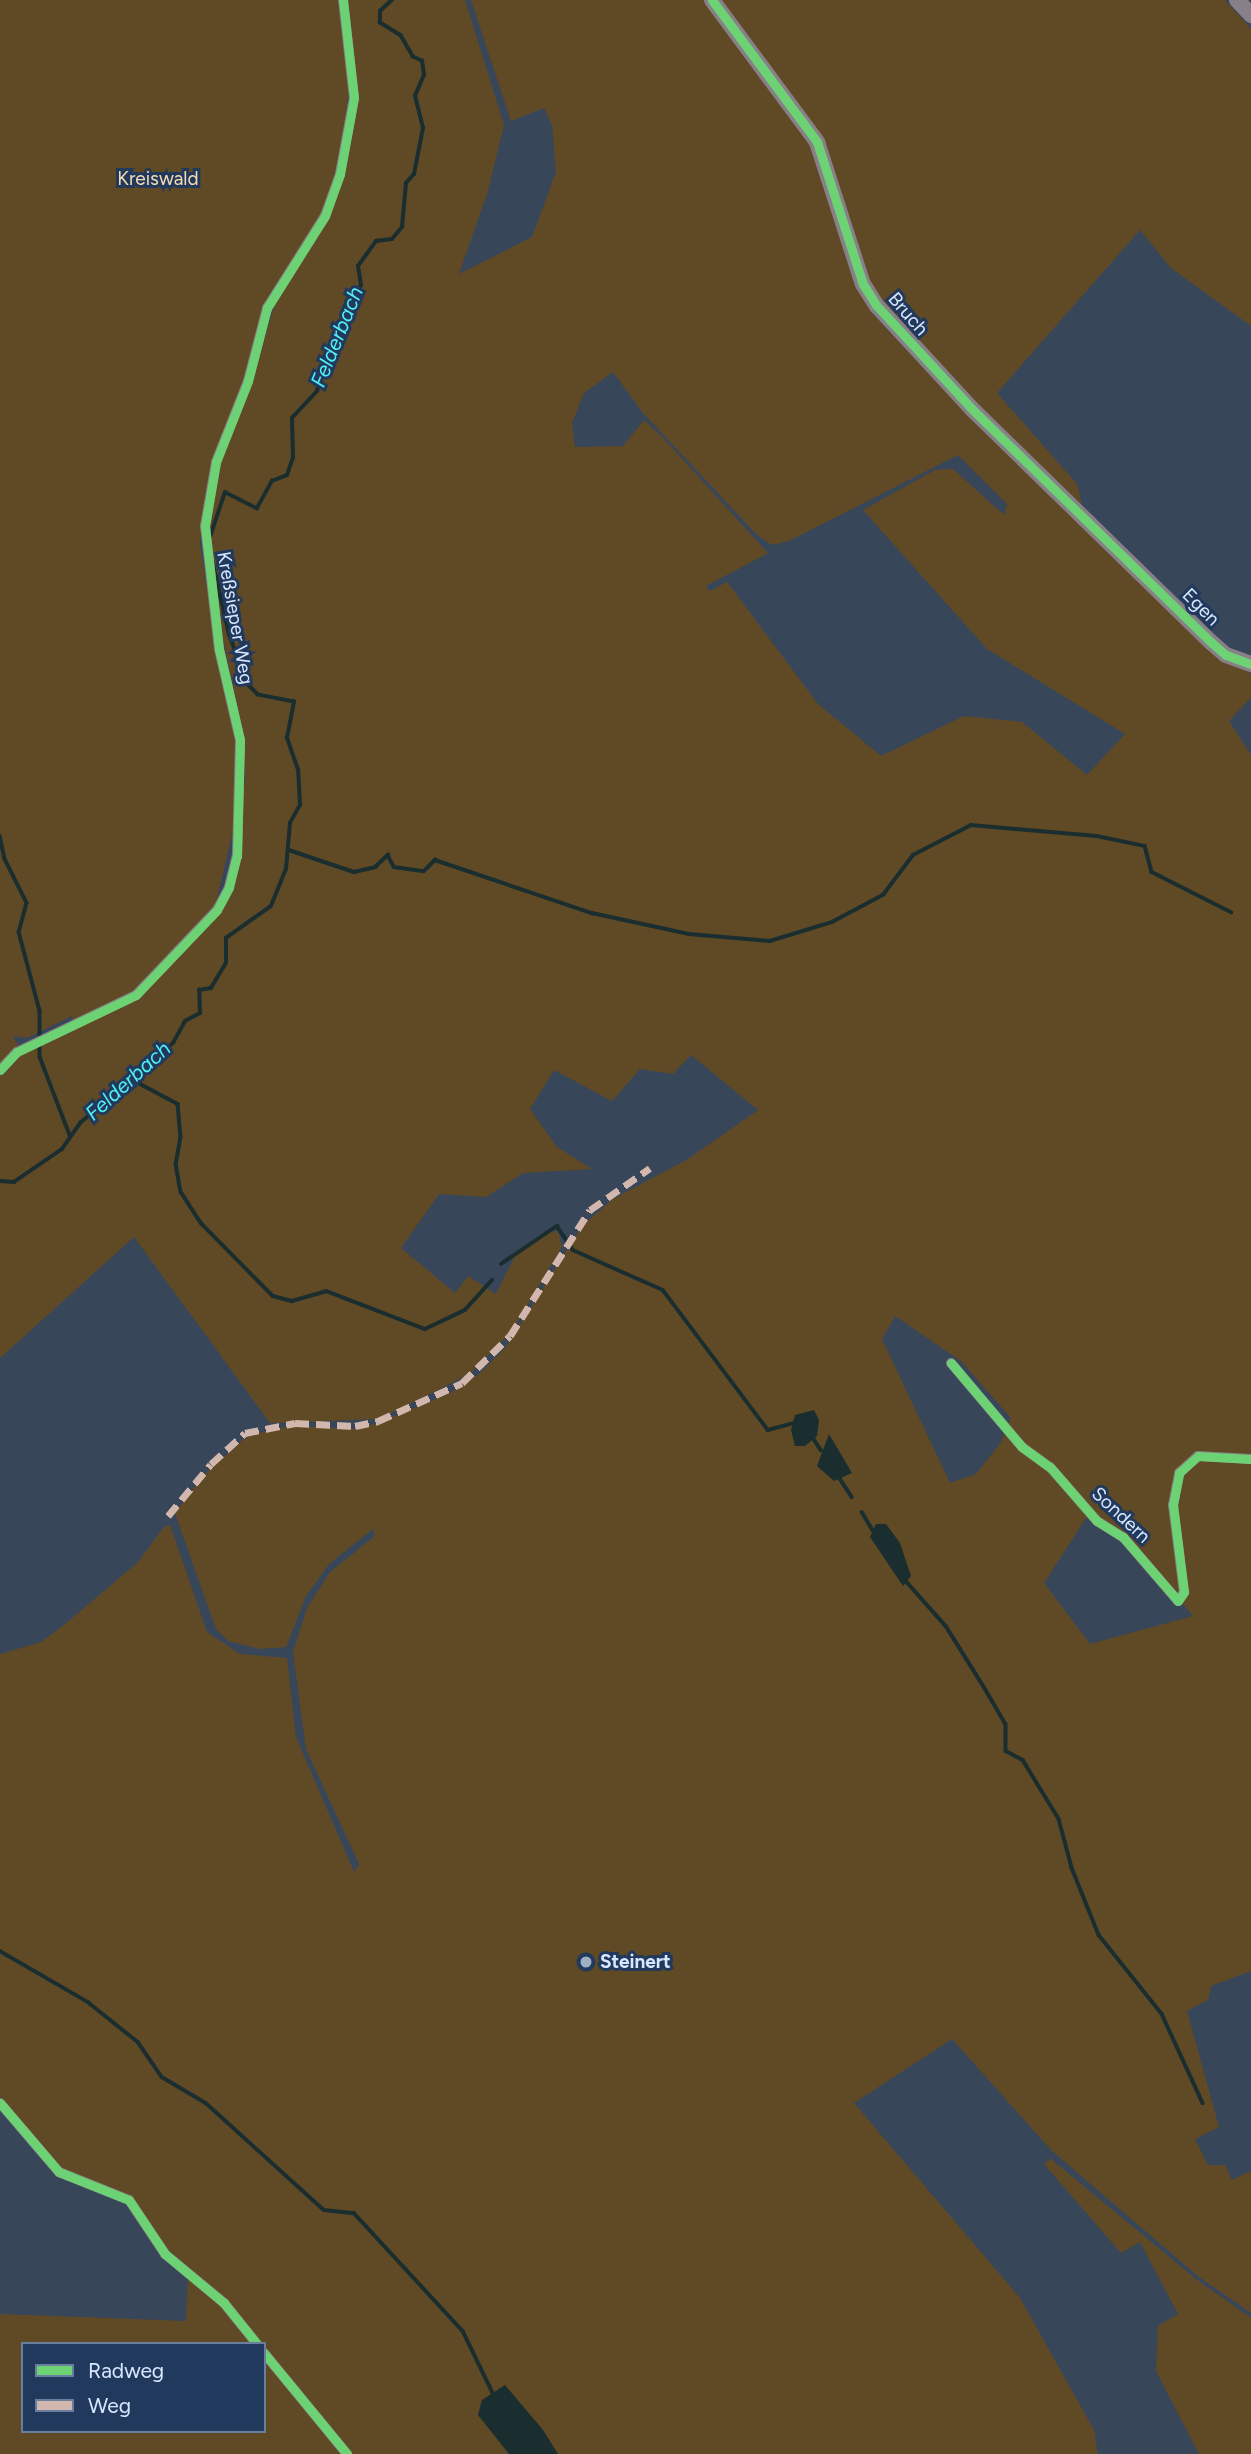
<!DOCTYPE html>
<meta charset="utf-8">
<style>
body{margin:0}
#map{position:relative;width:1251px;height:2454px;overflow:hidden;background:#38465a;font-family:Figtree,sans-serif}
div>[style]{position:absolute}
.green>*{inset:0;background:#604a25}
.water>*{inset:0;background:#1a2d2f}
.stream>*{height:3.5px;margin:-1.75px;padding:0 1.75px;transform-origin:1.75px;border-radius:1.75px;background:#1a2d2f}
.street>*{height:10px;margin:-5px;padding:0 5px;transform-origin:5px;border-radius:5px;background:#857d83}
.secondary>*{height:16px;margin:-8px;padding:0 8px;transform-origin:8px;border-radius:8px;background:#888088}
.quiet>*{height:7px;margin-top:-3.5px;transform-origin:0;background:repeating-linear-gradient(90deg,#d1b7ad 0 14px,transparent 0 21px)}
.cycleway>*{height:9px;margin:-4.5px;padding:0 4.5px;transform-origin:4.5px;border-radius:4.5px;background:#6cd273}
.dots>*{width:19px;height:19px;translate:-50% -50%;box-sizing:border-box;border:4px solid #20395d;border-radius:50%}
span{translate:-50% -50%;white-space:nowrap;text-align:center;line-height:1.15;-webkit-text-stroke:6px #20395d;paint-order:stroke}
.park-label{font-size:19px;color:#f9dbb1}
.street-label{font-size:19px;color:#d7e7fd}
.poi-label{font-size:19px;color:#d7e7fd;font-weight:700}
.left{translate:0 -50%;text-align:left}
.water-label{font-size:21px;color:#50eff2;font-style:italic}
.legend{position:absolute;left:21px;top:2342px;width:245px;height:91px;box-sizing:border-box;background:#20395d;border:2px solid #697f9d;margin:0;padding:9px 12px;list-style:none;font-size:21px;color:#d7e7fd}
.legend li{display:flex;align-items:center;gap:14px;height:35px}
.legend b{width:35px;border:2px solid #697f9d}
</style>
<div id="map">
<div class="green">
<div style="clip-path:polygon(evenodd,0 0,338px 0,349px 90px,338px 173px,323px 217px,300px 256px,270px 293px,245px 379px,214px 459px,202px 518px,200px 544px,217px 652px,239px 740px,237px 814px,213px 915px,216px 918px,236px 877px,245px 775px,244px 736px,208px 571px,208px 520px,225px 441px,251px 383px,279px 291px,314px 244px,340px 190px,356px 100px,345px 0,465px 0,504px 125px,488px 191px,459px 274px,532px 237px,556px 172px,552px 125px,544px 108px,511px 121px,471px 0,705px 0,817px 152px,856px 284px,871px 312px,980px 428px,1178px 618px,1214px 650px,1251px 674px,1251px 697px,1229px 721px,1251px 755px,1251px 1971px,1211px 1986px,1208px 2000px,1187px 2011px,1219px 2127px,1195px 2139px,1208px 2165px,1225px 2165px,1232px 2180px,1251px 2171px,1251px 2313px,1199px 2277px,1051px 2150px,952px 2039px,854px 2103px,1020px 2298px,1094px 2430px,1098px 2454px,351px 2454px,223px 2297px,165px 2247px,132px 2199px,65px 2171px,37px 2146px,0 2096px,0 1654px,41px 1642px,64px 1625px,138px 1562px,164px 1527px,170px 1525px,207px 1632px,240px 1654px,287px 1658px,296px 1737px,354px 1872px,359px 1864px,306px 1749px,293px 1652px,307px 1608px,330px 1572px,375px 1536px,373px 1529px,329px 1564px,306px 1596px,286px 1647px,260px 1649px,228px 1641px,216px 1629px,175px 1513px,203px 1476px,248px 1435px,291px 1426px,355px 1429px,378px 1423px,450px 1393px,478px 1375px,506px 1347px,582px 1226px,613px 1199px,688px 1159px,758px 1110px,691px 1055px,673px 1074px,640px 1069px,612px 1101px,554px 1070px,530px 1109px,557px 1147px,592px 1169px,523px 1173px,486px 1197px,439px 1194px,401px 1248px,455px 1293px,468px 1276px,496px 1294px,515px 1256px,549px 1232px,558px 1231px,562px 1247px,512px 1331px,470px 1374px,379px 1419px,270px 1423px,134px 1237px,0 1358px,0 1073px,20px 1053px,74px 1026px,72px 1016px,27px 1038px,13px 1036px,18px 1045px,0 1069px,0 0,613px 372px,643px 413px,757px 535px,772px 545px,789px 541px,958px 455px,1007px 504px,1004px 515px,953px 469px,935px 470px,863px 510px,987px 649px,1125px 734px,1087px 775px,1022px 722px,964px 716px,881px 756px,818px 704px,727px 582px,710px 591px,706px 586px,768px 553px,665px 440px,644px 420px,623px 446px,575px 447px,572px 423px,584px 393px,613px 372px,0 0,895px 1316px,961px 1361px,1011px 1418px,1001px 1442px,976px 1474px,950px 1483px,882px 1339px,895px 1316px,0 0,1086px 1518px,1103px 1521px,1126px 1534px,1193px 1616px,1090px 1644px,1044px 1583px,1086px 1518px)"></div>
<div style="clip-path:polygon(719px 0,1225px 0,1251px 29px,1251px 326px,1171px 268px,1140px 230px,997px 393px,1077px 484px,1082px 505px,951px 381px,869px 288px,824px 148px)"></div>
<div style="clip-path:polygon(1051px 2159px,1196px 2279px,1251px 2318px,1251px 2454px,1199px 2454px,1156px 2371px,1158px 2326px,1178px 2314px,1140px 2242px,1121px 2253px,1044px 2164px)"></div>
<div style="clip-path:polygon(188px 2278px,224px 2306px,253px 2344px,23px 2344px,23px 2431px,264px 2431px,264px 2358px,343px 2454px,0 2454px,0 2314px,186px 2321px)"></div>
</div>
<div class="water">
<div style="clip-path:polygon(814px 1410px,819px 1420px,817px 1436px,805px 1446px,795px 1446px,791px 1430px,795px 1415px)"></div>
<div style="clip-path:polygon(829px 1434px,852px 1473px,834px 1481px,817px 1466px)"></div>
<div style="clip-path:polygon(876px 1524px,886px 1524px,900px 1543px,911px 1576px,903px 1586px,870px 1537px)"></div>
<div style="clip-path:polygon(505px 2385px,543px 2430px,558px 2454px,509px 2454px,478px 2415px,482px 2400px)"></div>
</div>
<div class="stream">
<div style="left:210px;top:537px;width:47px;rotate:-71.6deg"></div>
<div style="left:225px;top:492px;width:36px;rotate:27deg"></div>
<div style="left:257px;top:508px;width:31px;rotate:-61deg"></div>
<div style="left:272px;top:481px;width:16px;rotate:-22deg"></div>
<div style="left:287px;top:475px;width:18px;rotate:-71deg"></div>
<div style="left:293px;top:458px;width:40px;rotate:-91.4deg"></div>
<div style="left:292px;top:418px;width:37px;rotate:-47deg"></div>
<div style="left:317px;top:391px;width:29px;rotate:-74deg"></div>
<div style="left:325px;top:363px;width:28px;rotate:-55deg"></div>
<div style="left:341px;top:340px;width:28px;rotate:-86deg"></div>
<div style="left:343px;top:312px;width:32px;rotate:-56deg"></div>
<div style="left:361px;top:285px;width:19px;rotate:-99deg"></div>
<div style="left:358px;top:266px;width:31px;rotate:-54deg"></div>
<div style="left:376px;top:241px;width:16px;rotate:-7deg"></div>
<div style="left:392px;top:239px;width:16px;rotate:-50deg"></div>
<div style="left:402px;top:227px;width:44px;rotate:-84.8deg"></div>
<div style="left:406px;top:183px;width:12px;rotate:-48deg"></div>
<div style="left:414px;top:174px;width:47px;rotate:-78.9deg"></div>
<div style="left:423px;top:128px;width:33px;rotate:-104deg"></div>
<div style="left:415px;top:96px;width:23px;rotate:-67deg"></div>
<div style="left:424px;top:75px;width:14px;rotate:-98deg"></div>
<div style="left:422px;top:61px;width:10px;rotate:-156deg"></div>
<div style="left:413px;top:57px;width:24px;rotate:-120deg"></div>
<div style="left:401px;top:36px;width:25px;rotate:-148deg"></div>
<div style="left:380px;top:23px;width:12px;rotate:-90deg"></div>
<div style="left:380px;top:11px;width:16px;rotate:-43deg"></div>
<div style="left:0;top:836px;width:24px;rotate:78deg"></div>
<div style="left:5px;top:859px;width:49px;rotate:63.4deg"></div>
<div style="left:27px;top:903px;width:30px;rotate:105deg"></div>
<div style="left:19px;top:932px;width:82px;rotate:75.1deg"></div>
<div style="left:40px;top:1011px;width:46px;rotate:90deg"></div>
<div style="left:40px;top:1057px;width:84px;rotate:69deg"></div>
<div style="left:289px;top:850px;width:69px;rotate:18.7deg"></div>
<div style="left:354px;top:872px;width:22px;rotate:-13deg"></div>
<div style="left:375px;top:867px;width:18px;rotate:-43deg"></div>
<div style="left:388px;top:855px;width:13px;rotate:63deg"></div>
<div style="left:394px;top:867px;width:30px;rotate:8deg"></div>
<div style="left:424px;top:871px;width:16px;rotate:-45deg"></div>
<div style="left:435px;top:860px;width:166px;rotate:18.7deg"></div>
<div style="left:592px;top:913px;width:99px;rotate:12.2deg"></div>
<div style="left:689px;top:934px;width:81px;rotate:4.9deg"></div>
<div style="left:770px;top:941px;width:65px;rotate:-17deg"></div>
<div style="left:832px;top:922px;width:58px;rotate:-27.9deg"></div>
<div style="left:883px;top:895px;width:50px;rotate:-53.1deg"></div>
<div style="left:913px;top:855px;width:65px;rotate:-27.3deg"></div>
<div style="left:971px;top:825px;width:126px;rotate:5deg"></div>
<div style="left:1097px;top:836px;width:49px;rotate:11.8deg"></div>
<div style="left:1145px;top:846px;width:27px;rotate:75deg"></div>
<div style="left:1152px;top:872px;width:89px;rotate:26.9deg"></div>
<div style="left:133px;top:1080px;width:51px;rotate:28.1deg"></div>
<div style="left:178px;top:1104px;width:33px;rotate:85deg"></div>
<div style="left:181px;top:1137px;width:27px;rotate:100deg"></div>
<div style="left:176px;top:1164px;width:28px;rotate:80deg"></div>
<div style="left:181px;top:1192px;width:38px;rotate:57deg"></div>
<div style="left:202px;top:1224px;width:101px;rotate:45.4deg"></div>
<div style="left:273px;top:1296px;width:20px;rotate:15deg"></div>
<div style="left:292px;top:1301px;width:35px;rotate:-16deg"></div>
<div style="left:326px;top:1291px;width:106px;rotate:21deg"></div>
<div style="left:425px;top:1329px;width:44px;rotate:-25.4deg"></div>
<div style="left:465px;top:1310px;width:40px;rotate:-48deg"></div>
<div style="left:0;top:1181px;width:14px;rotate:4deg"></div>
<div style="left:14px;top:1182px;width:58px;rotate:-34.5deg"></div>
<div style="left:62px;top:1149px;width:32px;rotate:-55deg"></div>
<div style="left:80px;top:1123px;width:123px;rotate:-40.7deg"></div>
<div style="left:173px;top:1043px;width:25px;rotate:-61deg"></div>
<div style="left:185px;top:1021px;width:17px;rotate:-28deg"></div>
<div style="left:200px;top:1013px;width:23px;rotate:-92deg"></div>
<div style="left:199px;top:990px;width:12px;rotate:-9deg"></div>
<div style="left:211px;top:988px;width:29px;rotate:-59deg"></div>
<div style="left:226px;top:963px;width:25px;rotate:-90deg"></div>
<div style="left:226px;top:938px;width:55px;rotate:-35.4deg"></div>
<div style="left:271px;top:906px;width:40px;rotate:-68deg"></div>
<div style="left:286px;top:869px;width:46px;rotate:-85deg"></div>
<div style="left:290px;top:823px;width:21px;rotate:-61deg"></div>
<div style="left:300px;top:805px;width:35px;rotate:-93deg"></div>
<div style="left:298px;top:770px;width:34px;rotate:-109deg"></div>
<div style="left:287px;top:738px;width:37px;rotate:-79deg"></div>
<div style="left:294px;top:702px;width:37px;rotate:-169deg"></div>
<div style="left:258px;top:695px;width:14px;rotate:-135deg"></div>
<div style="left:248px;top:685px;width:53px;rotate:-110.8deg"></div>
<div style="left:229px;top:635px;width:73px;rotate:-102.7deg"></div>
<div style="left:501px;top:1264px;width:68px;rotate:-34.2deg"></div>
<div style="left:557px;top:1226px;width:29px;rotate:56deg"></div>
<div style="left:573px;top:1250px;width:98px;rotate:24deg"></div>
<div style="left:663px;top:1290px;width:175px;rotate:53.1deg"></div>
<div style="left:768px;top:1430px;width:28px;rotate:-15deg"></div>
<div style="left:812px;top:1436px;width:17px;rotate:57deg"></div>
<div style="left:839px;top:1477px;width:24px;rotate:57deg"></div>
<div style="left:862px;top:1512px;width:23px;rotate:59deg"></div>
<div style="left:905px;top:1580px;width:62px;rotate:48.3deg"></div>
<div style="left:946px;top:1626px;width:75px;rotate:58deg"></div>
<div style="left:986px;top:1690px;width:39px;rotate:60deg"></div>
<div style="left:1006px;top:1724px;width:27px;rotate:90deg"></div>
<div style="left:1006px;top:1751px;width:19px;rotate:28deg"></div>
<div style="left:1023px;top:1760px;width:69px;rotate:58.6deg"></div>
<div style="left:1059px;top:1819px;width:51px;rotate:75.1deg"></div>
<div style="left:1072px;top:1868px;width:72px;rotate:68.1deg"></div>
<div style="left:1099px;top:1935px;width:101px;rotate:51.4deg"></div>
<div style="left:1162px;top:2014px;width:98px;rotate:65.3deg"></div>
<div style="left:0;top:1951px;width:102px;rotate:30.1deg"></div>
<div style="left:88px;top:2002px;width:64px;rotate:38.7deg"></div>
<div style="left:138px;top:2042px;width:42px;rotate:55.6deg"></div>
<div style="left:162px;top:2077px;width:51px;rotate:30.6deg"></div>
<div style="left:206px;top:2103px;width:159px;rotate:42.2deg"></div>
<div style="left:324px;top:2210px;width:30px;rotate:6deg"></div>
<div style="left:354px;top:2213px;width:161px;rotate:47.3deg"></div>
<div style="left:463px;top:2331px;width:69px;rotate:64.2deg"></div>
</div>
<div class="street">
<div style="left:0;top:1070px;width:25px;rotate:-47deg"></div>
<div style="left:17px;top:1052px;width:132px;rotate:-25.6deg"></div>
<div style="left:136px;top:995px;width:117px;rotate:-46.4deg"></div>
<div style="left:217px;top:910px;width:26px;rotate:-62deg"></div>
<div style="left:229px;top:887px;width:32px;rotate:-76deg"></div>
<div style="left:237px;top:856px;width:116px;rotate:-88.5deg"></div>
<div style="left:240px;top:740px;width:93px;rotate:-103deg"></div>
<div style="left:219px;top:649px;width:124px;rotate:-96.5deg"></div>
<div style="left:205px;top:526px;width:65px;rotate:-80.2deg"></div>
<div style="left:216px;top:462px;width:87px;rotate:-68.4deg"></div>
<div style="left:248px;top:381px;width:75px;rotate:-75.4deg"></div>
<div style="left:267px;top:308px;width:109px;rotate:-57.8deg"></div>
<div style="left:325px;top:216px;width:45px;rotate:-70.3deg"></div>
<div style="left:340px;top:174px;width:77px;rotate:-79.6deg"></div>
<div style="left:354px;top:98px;width:99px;rotate:-96.4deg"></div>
<div style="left:951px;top:1363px;width:110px;rotate:49.8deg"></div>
<div style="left:1022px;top:1447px;width:34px;rotate:36deg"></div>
<div style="left:1050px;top:1467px;width:72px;rotate:49deg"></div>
<div style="left:1097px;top:1521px;width:31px;rotate:32deg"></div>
<div style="left:1123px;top:1537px;width:84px;rotate:49.3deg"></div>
<div style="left:1178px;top:1601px;width:11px;rotate:-56deg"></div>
<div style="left:1184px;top:1592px;width:88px;rotate:-97.2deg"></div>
<div style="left:1173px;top:1505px;width:33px;rotate:-79deg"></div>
<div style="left:1179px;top:1473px;width:25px;rotate:-42deg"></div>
<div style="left:1198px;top:1456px;width:53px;rotate:3.2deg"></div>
<div style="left:0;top:2103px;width:91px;rotate:49.5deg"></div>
<div style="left:59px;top:2172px;width:75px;rotate:21.8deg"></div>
<div style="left:129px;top:2200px;width:65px;rotate:56.3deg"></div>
<div style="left:165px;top:2254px;width:77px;rotate:39.7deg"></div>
<div style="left:224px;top:2303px;width:53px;rotate:51.2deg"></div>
<div style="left:264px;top:2353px;width:131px;rotate:50.6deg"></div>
</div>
<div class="secondary">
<div style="left:712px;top:0;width:177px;rotate:53.5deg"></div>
<div style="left:817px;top:142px;width:149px;rotate:72.1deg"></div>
<div style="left:863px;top:284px;width:26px;rotate:58deg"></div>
<div style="left:877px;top:306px;width:142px;rotate:47.3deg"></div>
<div style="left:973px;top:410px;width:334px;rotate:44.3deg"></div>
<div style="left:1212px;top:643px;width:18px;rotate:41deg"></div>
<div style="left:1226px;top:655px;width:27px;rotate:20deg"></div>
<div style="left:1237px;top:0;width:21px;rotate:47deg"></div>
</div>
<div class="quiet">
<div style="left:168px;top:1516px;width:67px;rotate:-50.4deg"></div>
<div style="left:211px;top:1464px;width:46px;rotate:-42.4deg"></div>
<div style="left:245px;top:1433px;width:51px;rotate:-11.3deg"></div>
<div style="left:295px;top:1423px;width:60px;rotate:2.9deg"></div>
<div style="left:355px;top:1426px;width:24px;rotate:-12deg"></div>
<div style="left:378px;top:1421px;width:92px;rotate:-24.3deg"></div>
<div style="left:462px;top:1383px;width:67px;rotate:-44.4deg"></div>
<div style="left:510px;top:1336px;width:149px;rotate:-57.6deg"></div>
<div style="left:590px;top:1210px;width:73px;rotate:-35deg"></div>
</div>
<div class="cycleway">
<div style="left:712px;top:0;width:177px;rotate:53.5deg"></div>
<div style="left:817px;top:142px;width:149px;rotate:72.1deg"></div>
<div style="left:863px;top:284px;width:26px;rotate:58deg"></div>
<div style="left:877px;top:306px;width:142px;rotate:47.3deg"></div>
<div style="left:973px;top:410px;width:334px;rotate:44.3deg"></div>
<div style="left:1212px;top:643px;width:18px;rotate:41deg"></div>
<div style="left:1226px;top:655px;width:27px;rotate:20deg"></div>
<div style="left:0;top:1070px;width:25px;rotate:-47deg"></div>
<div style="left:17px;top:1052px;width:132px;rotate:-25.6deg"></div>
<div style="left:136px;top:995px;width:117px;rotate:-46.4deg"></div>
<div style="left:217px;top:910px;width:26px;rotate:-62deg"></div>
<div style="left:229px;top:887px;width:32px;rotate:-76deg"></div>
<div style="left:237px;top:856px;width:116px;rotate:-88.5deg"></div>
<div style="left:240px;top:740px;width:93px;rotate:-103deg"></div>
<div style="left:219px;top:649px;width:124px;rotate:-96.5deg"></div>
<div style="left:205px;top:526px;width:65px;rotate:-80.2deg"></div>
<div style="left:216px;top:462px;width:87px;rotate:-68.4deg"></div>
<div style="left:248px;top:381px;width:75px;rotate:-75.4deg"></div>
<div style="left:267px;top:308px;width:109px;rotate:-57.8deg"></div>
<div style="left:325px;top:216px;width:45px;rotate:-70.3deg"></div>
<div style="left:340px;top:174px;width:77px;rotate:-79.6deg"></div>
<div style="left:354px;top:98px;width:99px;rotate:-96.4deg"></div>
<div style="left:951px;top:1363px;width:110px;rotate:49.8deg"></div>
<div style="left:1022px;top:1447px;width:34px;rotate:36deg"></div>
<div style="left:1050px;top:1467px;width:72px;rotate:49deg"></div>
<div style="left:1097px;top:1521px;width:31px;rotate:32deg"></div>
<div style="left:1123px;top:1537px;width:84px;rotate:49.3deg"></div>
<div style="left:1178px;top:1601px;width:11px;rotate:-56deg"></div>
<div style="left:1184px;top:1592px;width:88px;rotate:-97.2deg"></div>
<div style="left:1173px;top:1505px;width:33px;rotate:-79deg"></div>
<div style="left:1179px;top:1473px;width:25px;rotate:-42deg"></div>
<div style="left:1198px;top:1456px;width:53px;rotate:3.2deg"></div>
<div style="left:0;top:2103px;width:91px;rotate:49.5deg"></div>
<div style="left:59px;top:2172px;width:75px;rotate:21.8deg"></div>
<div style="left:129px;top:2200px;width:65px;rotate:56.3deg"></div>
<div style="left:165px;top:2254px;width:77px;rotate:39.7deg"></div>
<div style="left:224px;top:2303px;width:53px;rotate:51.2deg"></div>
<div style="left:264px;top:2353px;width:131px;rotate:50.6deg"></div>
</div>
<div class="dots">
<div style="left:586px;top:1962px;background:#9fafc4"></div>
</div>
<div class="park-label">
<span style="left:158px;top:179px">Kreiswald</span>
</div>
<div class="street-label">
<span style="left:908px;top:314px;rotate:49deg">Bruch</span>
<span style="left:1201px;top:607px;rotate:45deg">Egen</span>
<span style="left:235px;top:618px;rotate:80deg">Kreßsieper Weg</span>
<span style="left:1121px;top:1515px;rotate:43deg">Sondern</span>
</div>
<div class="poi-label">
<span class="left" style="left:600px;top:1962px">Steinert</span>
</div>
<div class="water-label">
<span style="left:337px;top:337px;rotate:-68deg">Felderbach</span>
<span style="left:128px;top:1081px;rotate:-42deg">Felderbach</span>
</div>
<ul class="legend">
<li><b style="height:9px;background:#6cd273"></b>Radweg</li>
<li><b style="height:9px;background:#d1b7ad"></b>Weg</li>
</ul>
</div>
